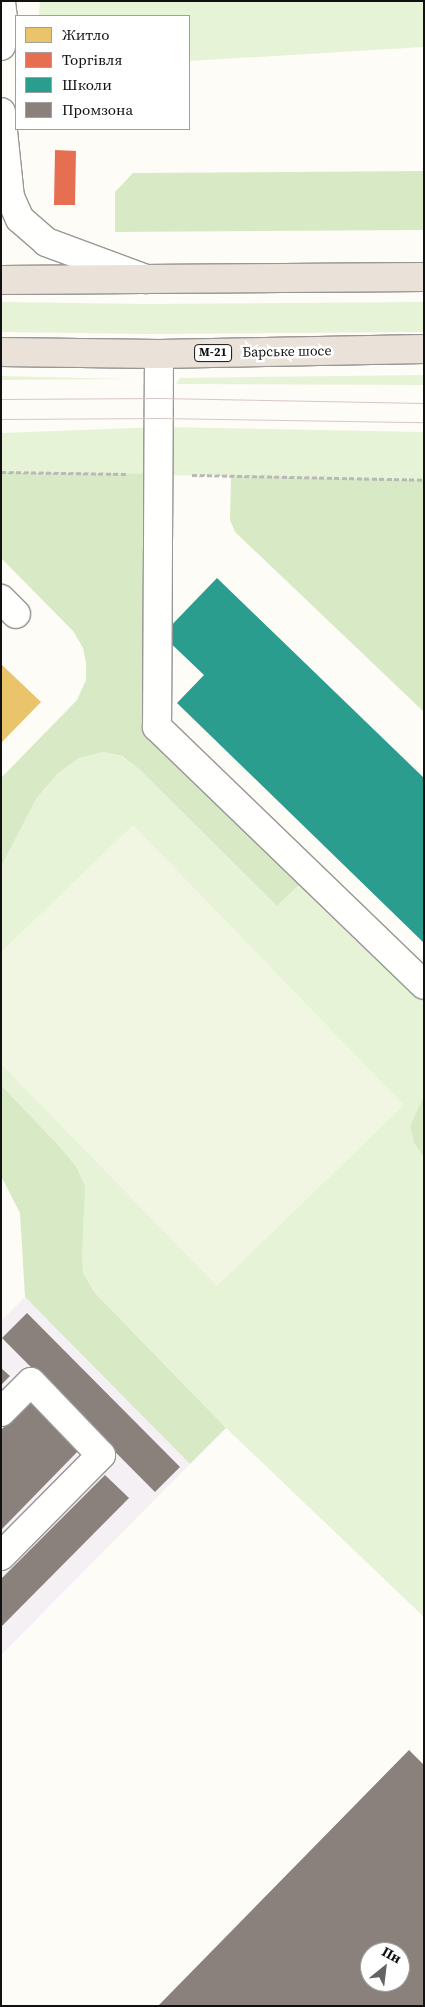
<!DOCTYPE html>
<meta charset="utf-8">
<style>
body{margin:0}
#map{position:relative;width:425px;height:2007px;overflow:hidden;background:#fdfcf7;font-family:"Source Serif 4",serif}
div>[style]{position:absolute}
.industrial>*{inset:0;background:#f5f0f3}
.green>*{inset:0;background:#e7f3d7}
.forest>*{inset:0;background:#d8eac5}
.pitch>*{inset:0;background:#f0f6e1}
.homes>*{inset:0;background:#e9c46a}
.shops>*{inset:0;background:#e76f51}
.schools>*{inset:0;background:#2a9d8f}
.industry>*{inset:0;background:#8a817c}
.path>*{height:3px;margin-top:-1.5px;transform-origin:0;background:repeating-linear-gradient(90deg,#b9b9b8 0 5px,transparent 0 7.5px)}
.roads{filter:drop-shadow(1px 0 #979795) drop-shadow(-1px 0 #979795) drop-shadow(0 1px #979795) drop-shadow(0 -1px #979795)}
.minor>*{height:28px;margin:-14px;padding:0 14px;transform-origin:14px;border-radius:14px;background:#fffffe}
.highway>*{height:28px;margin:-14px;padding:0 14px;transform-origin:14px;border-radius:14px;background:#eae1d8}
.tram>*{height:1px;margin:-0.5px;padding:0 0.5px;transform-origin:0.5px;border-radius:0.5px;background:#d9c6c7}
span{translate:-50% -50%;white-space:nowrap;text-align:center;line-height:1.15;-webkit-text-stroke:5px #fff;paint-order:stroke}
.shield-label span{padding:1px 4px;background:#fff;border:1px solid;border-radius:4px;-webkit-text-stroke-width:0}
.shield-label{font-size:12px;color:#111;font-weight:700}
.street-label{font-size:14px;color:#111}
.frame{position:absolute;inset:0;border:2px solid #111;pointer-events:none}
.legend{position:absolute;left:15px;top:15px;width:175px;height:115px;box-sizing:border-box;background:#fff;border:1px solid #a0a0a0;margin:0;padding:6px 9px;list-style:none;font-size:15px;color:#111}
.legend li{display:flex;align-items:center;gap:10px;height:25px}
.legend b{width:25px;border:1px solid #a0a0a0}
.north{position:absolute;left:360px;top:1942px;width:50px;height:50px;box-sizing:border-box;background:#fff;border:1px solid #a0a0a0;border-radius:50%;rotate:29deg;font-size:14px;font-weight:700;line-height:20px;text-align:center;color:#111}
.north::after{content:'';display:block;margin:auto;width:18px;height:22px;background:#646362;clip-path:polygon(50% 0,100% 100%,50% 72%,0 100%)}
</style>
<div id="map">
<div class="industrial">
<div style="clip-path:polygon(25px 1297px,190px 1464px,1px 1655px,1px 1321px)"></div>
</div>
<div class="green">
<div style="clip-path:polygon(40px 1px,424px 1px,424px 47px,189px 61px,189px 16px,39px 16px)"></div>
<div style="clip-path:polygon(1px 302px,147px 304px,424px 302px,424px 332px,148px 334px,1px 332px)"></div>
<div style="clip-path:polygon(424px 375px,424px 385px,176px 384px,180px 378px)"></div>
<div style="clip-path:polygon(1px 376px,126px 379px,1px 380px)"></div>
<div style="clip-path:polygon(159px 427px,424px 432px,424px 480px,1px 472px,1px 433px)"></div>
<div style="clip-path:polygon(103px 752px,121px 756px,140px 770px,277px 906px,310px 875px,424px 985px,424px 1095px,410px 1126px,414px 1143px,424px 1158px,424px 1617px,226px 1428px,95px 1293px,83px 1273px,62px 1149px,1px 1085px,1px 867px,36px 799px,57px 774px,79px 758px)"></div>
</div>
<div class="forest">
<div style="clip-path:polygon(424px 171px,424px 230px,115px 232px,115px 192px,133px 173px)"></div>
<div style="clip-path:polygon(1px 472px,158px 474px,157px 727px,310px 875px,277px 906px,140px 770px,122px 756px,103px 752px,79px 758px,57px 774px,36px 799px,1px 867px,1px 778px,77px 700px,86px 680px,86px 663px,83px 648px,73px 631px,1px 558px)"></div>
<div style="clip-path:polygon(231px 476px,424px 480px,424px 712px,235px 532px,230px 520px)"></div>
<div style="clip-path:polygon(1px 1085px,62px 1149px,76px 1167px,85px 1186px,82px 1255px,83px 1273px,95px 1293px,226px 1428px,190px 1464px,25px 1297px,20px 1213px,1px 1176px)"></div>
<div style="clip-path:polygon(424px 1095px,424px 1158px,414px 1143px,410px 1126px)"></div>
</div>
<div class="pitch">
<div style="clip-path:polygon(133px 825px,404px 1105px,217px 1286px,1px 1064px,1px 952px)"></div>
</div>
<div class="homes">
<div style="clip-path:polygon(1px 664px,41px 702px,1px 743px)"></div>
</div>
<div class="shops">
<div style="clip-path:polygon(55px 150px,76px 151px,75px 205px,54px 205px)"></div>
</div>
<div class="schools">
<div style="clip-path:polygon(217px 578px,424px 778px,424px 943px,177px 703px,204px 675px,162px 635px)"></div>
</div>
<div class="industry">
<div style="clip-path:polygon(27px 1313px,180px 1467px,155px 1492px,2px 1338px)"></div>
<div style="clip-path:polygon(1px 1368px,10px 1376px,1px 1385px)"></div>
<div style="clip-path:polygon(30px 1401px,80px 1449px,1px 1530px,1px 1430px)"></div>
<div style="clip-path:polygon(105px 1475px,129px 1498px,1px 1627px,1px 1579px)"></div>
<div style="clip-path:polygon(evenodd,409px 1750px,424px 1765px,424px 2006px,158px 2006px,409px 1750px,370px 1952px,400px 1952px,400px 1982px,370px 1982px,370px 1952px)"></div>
</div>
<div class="path">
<div style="left:1px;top:472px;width:125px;rotate:0.9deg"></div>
<div style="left:192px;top:475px;width:232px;rotate:1.2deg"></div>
</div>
<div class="roads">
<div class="minor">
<div style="left:1px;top:2px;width:16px;rotate:83deg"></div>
<div style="left:3px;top:18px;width:28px;rotate:94deg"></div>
<div style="left:1px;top:112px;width:85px;rotate:84deg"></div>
<div style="left:10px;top:197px;width:24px;rotate:66deg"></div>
<div style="left:20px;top:219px;width:35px;rotate:41deg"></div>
<div style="left:46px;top:242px;width:107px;rotate:20.3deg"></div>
<div style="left:159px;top:354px;width:373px;rotate:90.3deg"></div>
<div style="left:157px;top:727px;width:371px;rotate:44deg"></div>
<div style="left:1px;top:599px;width:21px;rotate:45deg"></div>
<div style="left:1px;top:1412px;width:42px;rotate:-45deg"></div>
<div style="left:31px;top:1382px;width:101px;rotate:46.2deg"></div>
<div style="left:101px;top:1455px;width:142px;rotate:134.7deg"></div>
</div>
<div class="highway">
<div style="left:1px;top:280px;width:423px;rotate:-0.4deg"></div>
<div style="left:1px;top:352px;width:158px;rotate:0.7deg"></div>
<div style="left:159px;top:354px;width:265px;rotate:-1.1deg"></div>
</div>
</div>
<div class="tram">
<div style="left:1px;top:399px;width:159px;rotate:-0.4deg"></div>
<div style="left:160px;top:398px;width:264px;rotate:1.1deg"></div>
<div style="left:1px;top:419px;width:158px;rotate:-0.4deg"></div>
<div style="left:159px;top:418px;width:265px;rotate:0.9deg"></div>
</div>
<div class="shield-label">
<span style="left:213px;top:353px">М-21</span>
</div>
<div class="street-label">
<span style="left:287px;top:351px;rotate:-1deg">Барське шосе</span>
</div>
<div class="frame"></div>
<ul class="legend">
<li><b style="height:14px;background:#e9c46a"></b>Житло</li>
<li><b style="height:14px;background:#e76f51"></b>Торгівля</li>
<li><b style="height:14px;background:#2a9d8f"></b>Школи</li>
<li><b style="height:14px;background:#8a817c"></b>Промзона</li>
</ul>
<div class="north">Пн</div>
</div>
